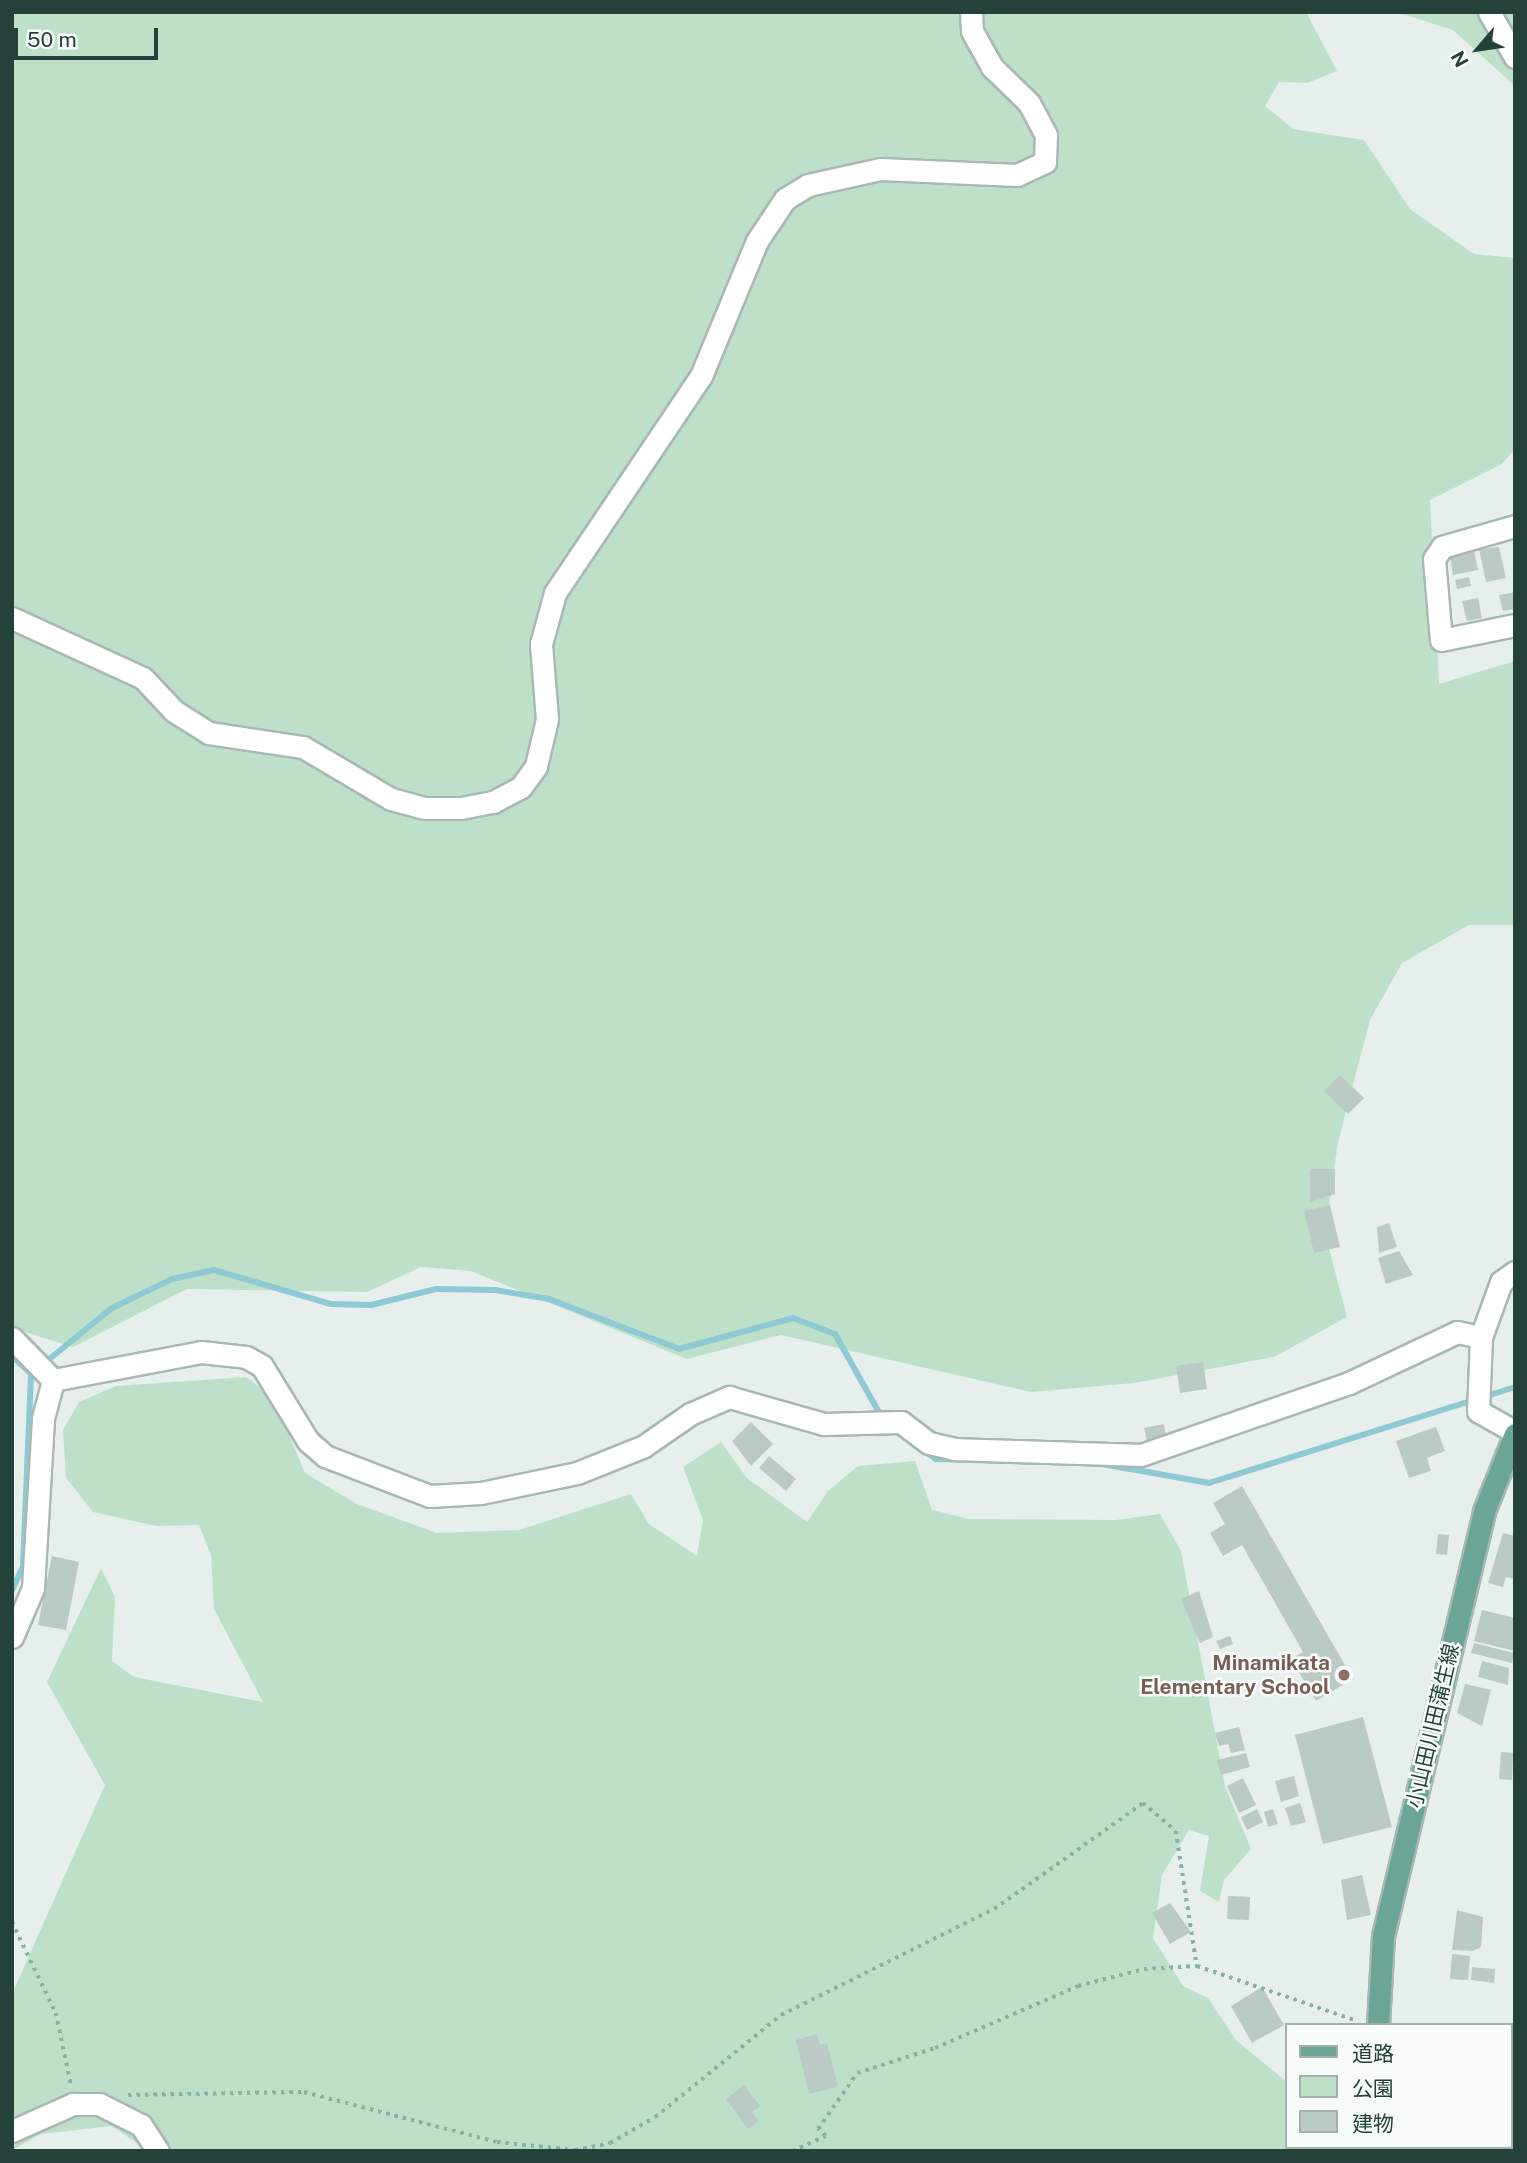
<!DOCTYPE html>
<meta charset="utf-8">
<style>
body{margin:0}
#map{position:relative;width:1527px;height:2163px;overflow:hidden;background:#e6efeb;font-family:"Public Sans","Noto Sans JP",sans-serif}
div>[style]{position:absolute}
.green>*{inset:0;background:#bfe0c8}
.stream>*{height:6px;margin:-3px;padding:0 3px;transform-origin:3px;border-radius:3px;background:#8ec9d4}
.building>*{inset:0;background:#bbcac4}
.path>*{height:3.5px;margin-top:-1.75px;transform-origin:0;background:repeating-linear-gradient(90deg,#86b3a5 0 3.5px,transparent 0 8.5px)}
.roads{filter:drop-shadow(2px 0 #a8b8b2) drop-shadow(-2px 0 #a8b8b2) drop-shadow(0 2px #a8b8b2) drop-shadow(0 -2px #a8b8b2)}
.minor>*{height:21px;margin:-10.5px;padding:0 10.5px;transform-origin:10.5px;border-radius:10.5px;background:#fff}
.major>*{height:21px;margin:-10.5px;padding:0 10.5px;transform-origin:10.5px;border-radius:10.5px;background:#6aa596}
.dots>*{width:19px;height:19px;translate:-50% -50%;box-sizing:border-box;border:4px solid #f7fbf9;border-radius:50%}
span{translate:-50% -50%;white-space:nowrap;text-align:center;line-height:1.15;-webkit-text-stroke:5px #f7fbf9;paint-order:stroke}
.education-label{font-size:21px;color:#785e54;font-weight:700}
.right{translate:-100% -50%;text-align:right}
.street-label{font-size:21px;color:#24423a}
.frame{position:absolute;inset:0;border:14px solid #24423a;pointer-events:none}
.legend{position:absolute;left:1285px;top:2023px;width:228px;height:126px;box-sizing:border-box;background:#f7fbf9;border:2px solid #a3b1ad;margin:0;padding:9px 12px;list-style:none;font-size:21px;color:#24423a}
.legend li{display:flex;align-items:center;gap:14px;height:35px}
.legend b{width:35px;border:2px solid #a3b1ad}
.north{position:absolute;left:1443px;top:14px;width:70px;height:70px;-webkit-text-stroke:5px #f7fbf9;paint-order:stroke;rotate:241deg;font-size:19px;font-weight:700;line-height:28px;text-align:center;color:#24423a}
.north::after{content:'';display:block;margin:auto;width:24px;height:32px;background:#24423a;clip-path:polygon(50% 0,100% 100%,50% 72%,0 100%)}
.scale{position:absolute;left:14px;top:28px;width:144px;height:32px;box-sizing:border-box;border:4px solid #24423a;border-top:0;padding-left:9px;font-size:21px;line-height:24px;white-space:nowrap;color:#24423a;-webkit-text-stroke:5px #f7fbf9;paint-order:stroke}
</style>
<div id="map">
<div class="green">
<div style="clip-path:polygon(12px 12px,1306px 12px,1337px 71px,1307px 83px,1279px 82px,1265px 106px,1293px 129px,1364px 140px,1410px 209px,1474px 254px,1515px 258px,1515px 449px,1502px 464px,1430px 500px,1439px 684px,1515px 661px,1515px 925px,1469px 925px,1402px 963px,1370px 1020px,1338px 1142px,1325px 1233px,1347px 1317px,1274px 1357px,1134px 1383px,1031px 1392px,781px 1335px,687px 1359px,471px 1271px,421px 1267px,367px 1292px,187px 1289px,73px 1347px,12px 1328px)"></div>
<div style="clip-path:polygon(1396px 12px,1515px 12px,1515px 86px,1453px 30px)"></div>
<div style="clip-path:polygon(246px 1377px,273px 1397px,305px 1473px,357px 1504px,437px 1533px,519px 1530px,631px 1494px,649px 1524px,697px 1556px,703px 1520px,683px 1467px,721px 1442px,747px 1478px,807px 1522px,828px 1491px,858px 1466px,915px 1461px,932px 1510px,969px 1519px,1116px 1520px,1160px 1514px,1181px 1551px,1225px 1786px,1251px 1849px,1224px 1880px,1219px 1902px,1200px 1891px,1209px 1836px,1189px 1830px,1162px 1875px,1153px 1938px,1183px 1986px,1208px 1998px,1236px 2040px,1287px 2082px,1287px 2147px,1331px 2151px,148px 2151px,112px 2126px,41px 2134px,12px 2150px,12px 1994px,105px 1785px,47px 1682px,101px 1568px,115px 1597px,112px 1661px,134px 1677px,263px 1702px,214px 1609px,211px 1555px,199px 1525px,156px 1526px,93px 1512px,66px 1478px,63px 1430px,79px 1402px,116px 1386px)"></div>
</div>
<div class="stream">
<div style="left:12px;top:1356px;width:26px;rotate:43deg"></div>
<div style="left:31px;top:1374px;width:104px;rotate:-39.2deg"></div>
<div style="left:112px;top:1308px;width:67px;rotate:-25.8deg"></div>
<div style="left:172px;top:1279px;width:43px;rotate:-12.1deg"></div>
<div style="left:214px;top:1270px;width:122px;rotate:16.2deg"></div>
<div style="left:331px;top:1304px;width:40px;rotate:1.4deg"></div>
<div style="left:371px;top:1305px;width:67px;rotate:-13.8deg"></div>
<div style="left:436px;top:1289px;width:59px;rotate:1deg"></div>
<div style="left:495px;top:1290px;width:55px;rotate:9.5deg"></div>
<div style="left:549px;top:1299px;width:139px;rotate:21deg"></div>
<div style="left:679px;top:1349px;width:118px;rotate:-15.2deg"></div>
<div style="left:793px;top:1318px;width:45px;rotate:20.9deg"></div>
<div style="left:835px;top:1334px;width:94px;rotate:60.7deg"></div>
<div style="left:890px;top:1427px;width:56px;rotate:34.8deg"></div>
<div style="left:936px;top:1459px;width:107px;rotate:1.6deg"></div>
<div style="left:1096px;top:1463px;width:115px;rotate:10deg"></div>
<div style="left:1209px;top:1483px;width:321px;rotate:-17.4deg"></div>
<div style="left:12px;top:1590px;width:26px;rotate:-65deg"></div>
<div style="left:23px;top:1566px;width:192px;rotate:-87.6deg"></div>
</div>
<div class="building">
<div style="clip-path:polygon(1499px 547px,1506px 578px,1486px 582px,1479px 549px)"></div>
<div style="clip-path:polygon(1474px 551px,1478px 570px,1453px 575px,1450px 556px)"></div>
<div style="clip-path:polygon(1469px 577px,1471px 586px,1457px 589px,1455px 580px)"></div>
<div style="clip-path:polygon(1515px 592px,1515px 609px,1503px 611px,1499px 595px)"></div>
<div style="clip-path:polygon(1478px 598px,1482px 618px,1467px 621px,1462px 601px)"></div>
<div style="clip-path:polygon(1340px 1075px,1364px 1098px,1348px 1114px,1324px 1091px)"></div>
<div style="clip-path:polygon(1310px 1169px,1335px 1169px,1335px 1194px,1310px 1202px)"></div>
<div style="clip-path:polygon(1330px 1205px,1340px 1247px,1314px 1253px,1304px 1211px)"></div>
<div style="clip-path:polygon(1389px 1223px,1397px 1247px,1379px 1253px,1377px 1227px)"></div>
<div style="clip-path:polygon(1399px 1251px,1413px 1275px,1386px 1284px,1378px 1258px)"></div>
<div style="clip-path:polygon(1203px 1362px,1207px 1389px,1180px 1393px,1176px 1366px)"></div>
<div style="clip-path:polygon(751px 1422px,773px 1444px,751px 1466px,732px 1441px)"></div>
<div style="clip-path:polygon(1164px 1424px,1166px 1438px,1147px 1442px,1144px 1428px)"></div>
<div style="clip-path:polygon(1436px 1427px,1445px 1451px,1427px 1458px,1431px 1471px,1409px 1478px,1396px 1441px)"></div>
<div style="clip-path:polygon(769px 1456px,796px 1479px,786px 1491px,759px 1468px)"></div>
<div style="clip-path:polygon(1242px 1486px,1353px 1679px,1316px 1701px,1291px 1659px,1303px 1652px,1242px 1545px,1223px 1556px,1210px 1533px,1225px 1524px,1213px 1503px)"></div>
<div style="clip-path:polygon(1503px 1533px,1515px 1536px,1515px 1579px,1506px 1577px,1503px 1587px,1488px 1583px)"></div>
<div style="clip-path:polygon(1438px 1534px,1449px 1535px,1447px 1555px,1436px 1554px)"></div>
<div style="clip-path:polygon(52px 1556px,79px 1562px,66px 1630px,38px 1625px)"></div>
<div style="clip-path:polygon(1199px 1591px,1213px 1637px,1200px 1643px,1181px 1599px)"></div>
<div style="clip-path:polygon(1482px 1610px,1515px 1618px,1515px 1651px,1474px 1641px)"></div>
<div style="clip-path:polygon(1230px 1636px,1233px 1644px,1220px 1649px,1216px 1641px)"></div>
<div style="clip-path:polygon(1474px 1643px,1514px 1653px,1512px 1663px,1471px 1653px)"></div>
<div style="clip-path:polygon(1482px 1661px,1509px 1668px,1508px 1685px,1478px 1677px)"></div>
<div style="clip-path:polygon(1465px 1684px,1491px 1690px,1482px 1726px,1457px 1713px)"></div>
<div style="clip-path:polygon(1363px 1717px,1392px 1827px,1323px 1844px,1295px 1735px)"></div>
<div style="clip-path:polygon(1239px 1727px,1245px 1750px,1231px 1753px,1228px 1744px,1219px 1746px,1215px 1733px)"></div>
<div style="clip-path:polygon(1501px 1752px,1513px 1753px,1512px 1780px,1499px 1779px)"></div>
<div style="clip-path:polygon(1246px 1753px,1250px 1767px,1221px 1775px,1217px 1760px)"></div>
<div style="clip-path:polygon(1294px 1776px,1299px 1796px,1281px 1802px,1275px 1781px)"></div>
<div style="clip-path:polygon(1243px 1778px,1256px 1805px,1239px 1813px,1227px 1786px)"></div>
<div style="clip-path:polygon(1300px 1803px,1306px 1822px,1291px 1826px,1285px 1808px)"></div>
<div style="clip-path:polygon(1257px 1809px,1263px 1822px,1247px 1830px,1241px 1817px)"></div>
<div style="clip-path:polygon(1273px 1809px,1278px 1824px,1268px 1827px,1264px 1812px)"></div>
<div style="clip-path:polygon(1362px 1875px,1371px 1915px,1347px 1920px,1341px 1880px)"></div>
<div style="clip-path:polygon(1228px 1896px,1250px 1897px,1249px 1920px,1227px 1919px)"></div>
<div style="clip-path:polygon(1170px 1903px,1191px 1932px,1170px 1944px,1152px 1913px)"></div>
<div style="clip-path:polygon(1457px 1910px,1483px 1917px,1481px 1947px,1473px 1951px,1452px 1950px)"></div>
<div style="clip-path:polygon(1452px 1954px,1470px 1956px,1468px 1980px,1450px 1979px)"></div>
<div style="clip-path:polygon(1472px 1967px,1495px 1969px,1494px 1983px,1471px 1980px)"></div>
<div style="clip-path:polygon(1262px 1987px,1284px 2025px,1252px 2043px,1231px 2006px)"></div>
<div style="clip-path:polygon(817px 2034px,820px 2045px,827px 2043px,838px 2087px,809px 2094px,796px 2040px)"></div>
<div style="clip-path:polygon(744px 2085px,760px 2106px,752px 2112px,759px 2121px,748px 2129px,726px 2099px)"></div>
<div style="clip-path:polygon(1406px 2147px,1433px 2147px,1406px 2151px)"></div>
</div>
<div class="path">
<div style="left:12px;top:1922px;width:101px;rotate:64.2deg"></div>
<div style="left:56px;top:2013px;width:74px;rotate:78.2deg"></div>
<div style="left:128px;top:2095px;width:176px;rotate:-1deg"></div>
<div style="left:304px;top:2092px;width:199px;rotate:14.5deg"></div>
<div style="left:497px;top:2142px;width:78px;rotate:5.9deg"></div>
<div style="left:575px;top:2150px;width:36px;rotate:-11deg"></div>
<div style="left:610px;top:2143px;width:52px;rotate:-30deg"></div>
<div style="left:655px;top:2117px;width:162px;rotate:-39deg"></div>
<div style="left:781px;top:2015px;width:238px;rotate:-26.5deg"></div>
<div style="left:994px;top:1909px;width:183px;rotate:-35.4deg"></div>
<div style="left:1143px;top:1803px;width:43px;rotate:40.3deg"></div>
<div style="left:1176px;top:1831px;width:137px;rotate:81.2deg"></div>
<div style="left:792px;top:2151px;width:37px;rotate:-24deg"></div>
<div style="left:826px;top:2136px;width:11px;rotate:-139deg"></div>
<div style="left:818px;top:2129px;width:68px;rotate:-55.1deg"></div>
<div style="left:857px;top:2073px;width:82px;rotate:-17.8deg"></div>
<div style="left:935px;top:2048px;width:156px;rotate:-23.4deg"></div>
<div style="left:1078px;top:1986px;width:68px;rotate:-14.4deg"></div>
<div style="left:1144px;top:1969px;width:53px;rotate:-3.2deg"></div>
<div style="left:1197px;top:1966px;width:170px;rotate:18.9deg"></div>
</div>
<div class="roads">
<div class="minor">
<div style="left:1489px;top:12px;width:52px;rotate:60deg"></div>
<div style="left:1515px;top:526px;width:76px;rotate:164deg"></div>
<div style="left:1442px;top:547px;width:14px;rotate:124deg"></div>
<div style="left:1434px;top:559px;width:81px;rotate:85.1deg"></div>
<div style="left:1441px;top:640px;width:76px;rotate:-11.5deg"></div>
<div style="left:12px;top:618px;width:144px;rotate:24.6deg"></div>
<div style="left:143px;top:678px;width:45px;rotate:46.8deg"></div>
<div style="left:174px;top:711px;width:41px;rotate:32.2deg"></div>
<div style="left:209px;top:733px;width:95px;rotate:8.5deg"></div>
<div style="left:303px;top:747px;width:102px;rotate:30.6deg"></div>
<div style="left:391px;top:799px;width:34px;rotate:15deg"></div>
<div style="left:424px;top:808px;width:37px"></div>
<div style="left:461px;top:808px;width:33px;rotate:-11deg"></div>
<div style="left:493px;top:802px;width:32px;rotate:-28deg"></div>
<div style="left:521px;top:787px;width:26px;rotate:-54deg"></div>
<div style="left:536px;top:766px;width:48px;rotate:-76.8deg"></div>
<div style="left:547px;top:719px;width:75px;rotate:-94.6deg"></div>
<div style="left:541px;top:644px;width:53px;rotate:-74.6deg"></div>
<div style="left:555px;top:593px;width:262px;rotate:-56.1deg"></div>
<div style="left:701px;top:376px;width:146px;rotate:-67.5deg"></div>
<div style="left:757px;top:241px;width:50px;rotate:-56.3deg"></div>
<div style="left:785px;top:199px;width:27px;rotate:-31deg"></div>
<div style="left:808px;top:185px;width:74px;rotate:-12.5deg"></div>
<div style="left:880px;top:169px;width:137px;rotate:2.5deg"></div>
<div style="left:1017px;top:175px;width:31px;rotate:-25deg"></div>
<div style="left:1045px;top:162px;width:27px;rotate:-88deg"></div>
<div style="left:1046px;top:135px;width:36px;rotate:-118deg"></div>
<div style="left:1029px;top:103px;width:52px;rotate:-135.8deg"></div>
<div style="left:992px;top:67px;width:41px;rotate:-119.1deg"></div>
<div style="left:972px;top:31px;width:19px;rotate:-93deg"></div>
<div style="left:1481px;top:1337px;width:59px;rotate:-70deg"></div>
<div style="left:1501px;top:1282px;width:17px;rotate:-36deg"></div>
<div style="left:12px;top:1338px;width:59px;rotate:45.7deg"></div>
<div style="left:12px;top:1637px;width:53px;rotate:-66.8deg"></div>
<div style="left:33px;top:1588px;width:170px;rotate:-86.6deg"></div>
<div style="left:43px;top:1418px;width:39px;rotate:-75deg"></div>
<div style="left:53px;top:1380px;width:151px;rotate:-10.7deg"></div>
<div style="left:201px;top:1352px;width:45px;rotate:6.3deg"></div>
<div style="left:246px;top:1357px;width:18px;rotate:29deg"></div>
<div style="left:262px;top:1366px;width:88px;rotate:58.5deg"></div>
<div style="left:308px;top:1441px;width:23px;rotate:41deg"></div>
<div style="left:325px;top:1456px;width:112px;rotate:20.9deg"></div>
<div style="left:430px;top:1496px;width:51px;rotate:-3.4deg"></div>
<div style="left:481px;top:1493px;width:98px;rotate:-11.8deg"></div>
<div style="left:577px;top:1473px;width:72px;rotate:-21.9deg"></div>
<div style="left:644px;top:1446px;width:56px;rotate:-34.8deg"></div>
<div style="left:690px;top:1414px;width:43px;rotate:-23.6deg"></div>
<div style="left:729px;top:1397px;width:99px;rotate:15.9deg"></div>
<div style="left:824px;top:1424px;width:77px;rotate:-1.5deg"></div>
<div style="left:901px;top:1422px;width:35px;rotate:37deg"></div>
<div style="left:929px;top:1443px;width:26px;rotate:13deg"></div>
<div style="left:954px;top:1449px;width:187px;rotate:1.8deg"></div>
<div style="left:1141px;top:1455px;width:220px;rotate:-19.1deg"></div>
<div style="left:1349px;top:1383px;width:119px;rotate:-25.3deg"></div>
<div style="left:1457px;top:1332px;width:25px;rotate:12deg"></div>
<div style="left:1481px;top:1337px;width:74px;rotate:92.3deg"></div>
<div style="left:1478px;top:1411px;width:43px;rotate:29.6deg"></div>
<div style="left:12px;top:2131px;width:67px;rotate:-23.9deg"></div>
<div style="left:73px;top:2104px;width:26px"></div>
<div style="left:99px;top:2104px;width:47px;rotate:26.6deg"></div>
<div style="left:141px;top:2125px;width:31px;rotate:57deg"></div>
</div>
<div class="major">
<div style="left:1378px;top:2025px;width:89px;rotate:-86.8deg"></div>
<div style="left:1383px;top:1936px;width:437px;rotate:-76.6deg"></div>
<div style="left:1484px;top:1511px;width:83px;rotate:-68.1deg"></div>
<div style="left:1384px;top:2147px;width:4px;rotate:90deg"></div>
</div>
</div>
<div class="dots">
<div style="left:1344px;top:1675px;background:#8d6e63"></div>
</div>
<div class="education-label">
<span class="right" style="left:1330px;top:1675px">Minamikata<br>Elementary School</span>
</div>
<div class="street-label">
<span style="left:1433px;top:1726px;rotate:-77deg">小山田川田蒲生線</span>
</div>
<div class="frame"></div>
<ul class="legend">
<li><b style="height:9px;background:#6aa596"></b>道路</li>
<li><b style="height:19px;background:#bfe0c8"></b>公園</li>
<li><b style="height:19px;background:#bbcac4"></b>建物</li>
</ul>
<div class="north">N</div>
<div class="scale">50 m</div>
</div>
